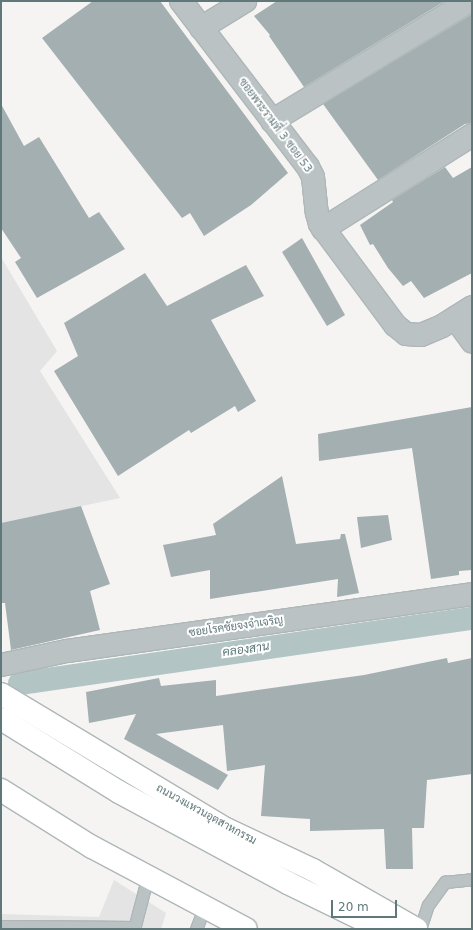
<!DOCTYPE html>
<meta charset="utf-8">
<style>
body{margin:0}
#map{position:relative;width:473px;height:930px;overflow:hidden;background:#f5f4f2;font-family:"DejaVu Sans",Sarabun,sans-serif}
div>[style]{position:absolute}
.built>*{inset:0;background:#e3e4e3}
.canal>*{height:23px;margin:-11.5px;padding:0 11.5px;transform-origin:11.5px;border-radius:11.5px;background:#b2c4c3}
.building>*{inset:0;background:#a3afb1}
.roads{filter:drop-shadow(1px 0 #aeb7b8) drop-shadow(-1px 0 #aeb7b8) drop-shadow(0 1px #aeb7b8) drop-shadow(0 -1px #aeb7b8)}
.service>*{height:11px;margin:-5.5px;padding:0 5.5px;transform-origin:5.5px;border-radius:5.5px;background:#bbc2c3}
.minor>*{height:22px;margin:-11px;padding:0 11px;transform-origin:11px;border-radius:11px;background:#bbc2c3}
.tertiary>*{height:22px;margin:-11px;padding:0 11px;transform-origin:11px;border-radius:11px;background:#bbc2c3}
.secondary>*{height:22px;margin:-11px;padding:0 11px;transform-origin:11px;border-radius:11px;background:#fff}
.primary>*{height:22px;margin:-11px;padding:0 11px;transform-origin:11px;border-radius:11px;background:#fff}
span{translate:-50% -50%;white-space:nowrap;text-align:center;line-height:1.15;-webkit-text-stroke:4px #fff;paint-order:stroke}
.street-label{font-size:11px;color:#61787b}
.water-label{font-size:12px;color:#5c7876;font-style:italic}
.frame{position:absolute;inset:0;border:2px solid #61787b;pointer-events:none}
.scale{position:absolute;left:331px;top:900px;width:66px;height:18px;box-sizing:border-box;border:2px solid #61787b;border-top:0;padding-left:5px;font-size:12px;line-height:14px;white-space:nowrap;color:#61787b;-webkit-text-stroke:3px #fff;paint-order:stroke}
</style>
<div id="map">
<div class="built">
<div style="clip-path:polygon(1px 257px,57px 351px,40px 371px,120px 498px,1px 523px)"></div>
<div style="clip-path:polygon(114px 880px,166px 913px,161px 929px,1px 929px,1px 914px,99px 917px)"></div>
</div>
<div class="canal">
<div style="left:19px;top:683px;width:458px;rotate:-8.2deg"></div>
</div>
<div class="building">
<div style="clip-path:polygon(93px 1px,160px 1px,288px 173px,251px 205px,204px 236px,190px 213px,182px 218px,42px 38px)"></div>
<div style="clip-path:polygon(277px 1px,445px 1px,304px 87px,269px 36px,270px 35px,254px 16px)"></div>
<div style="clip-path:polygon(472px 14px,472px 123px,465px 124px,378px 180px,323px 104px)"></div>
<div style="clip-path:polygon(1px 104px,24px 146px,39px 137px,89px 218px,99px 212px,125px 249px,37px 298px,15px 262px,21px 258px,1px 228px)"></div>
<div style="clip-path:polygon(445px 167px,453px 178px,472px 167px,472px 273px,424px 298px,411px 281px,403px 286px,388px 268px,373px 244px,370px 245px,360px 225px,393px 202px,392px 200px)"></div>
<div style="clip-path:polygon(302px 238px,345px 315px,327px 326px,282px 252px)"></div>
<div style="clip-path:polygon(246px 265px,264px 296px,211px 320px,256px 401px,238px 412px,235px 406px,191px 433px,189px 430px,118px 476px,54px 371px,78px 356px,64px 323px,145px 273px,167px 306px)"></div>
<div style="clip-path:polygon(472px 407px,472px 570px,459px 571px,459px 575px,431px 579px,412px 448px,319px 461px,318px 434px)"></div>
<div style="clip-path:polygon(282px 476px,296px 544px,340px 539px,341px 534px,345px 534px,359px 593px,337px 597px,338px 579px,210px 599px,210px 570px,171px 577px,163px 545px,216px 535px,213px 524px)"></div>
<div style="clip-path:polygon(81px 506px,110px 584px,90px 591px,100px 630px,11px 650px,5px 603px,1px 603px,1px 523px)"></div>
<div style="clip-path:polygon(388px 515px,392px 540px,361px 548px,357px 517px)"></div>
<div style="clip-path:polygon(447px 658px,448px 663px,472px 658px,472px 774px,427px 780px,424px 828px,412px 828px,413px 869px,386px 869px,384px 829px,310px 831px,310px 819px,261px 816px,265px 765px,227px 771px,223px 725px,156px 734px,228px 775px,218px 790px,124px 739px,136px 714px,89px 723px,86px 692px,159px 678px,161px 686px,216px 680px,216px 696px,364px 675px)"></div>
</div>
<div class="roads">
<div class="service">
<div style="left:1px;top:926px;width:134px;rotate:0.4deg"></div>
<div style="left:134px;top:929px;width:48px;rotate:-75.4deg"></div>
<div style="left:196px;top:929px;width:14px;rotate:-69deg"></div>
<div style="left:420px;top:929px;width:25px;rotate:-72deg"></div>
<div style="left:428px;top:905px;width:29px;rotate:-54deg"></div>
<div style="left:445px;top:882px;width:27px;rotate:-6deg"></div>
</div>
<div class="minor">
<div style="left:201px;top:28px;width:52px;rotate:-31.5deg"></div>
<div style="left:272px;top:121px;width:231px;rotate:-31.3deg"></div>
<div style="left:323px;top:229px;width:176px;rotate:-32.2deg"></div>
<div style="left:455px;top:318px;width:29px;rotate:54deg"></div>
<div style="left:1px;top:665px;width:67px;rotate:-12deg"></div>
<div style="left:67px;top:651px;width:409px;rotate:-8deg"></div>
</div>
<div class="tertiary">
<div style="left:181px;top:1px;width:209px;rotate:52.6deg"></div>
<div style="left:308px;top:167px;width:11px;rotate:63deg"></div>
<div style="left:313px;top:177px;width:36px;rotate:84deg"></div>
<div style="left:317px;top:213px;width:11px;rotate:75deg"></div>
<div style="left:320px;top:224px;width:126px;rotate:53.4deg"></div>
<div style="left:395px;top:325px;width:14px;rotate:39deg"></div>
<div style="left:406px;top:334px;width:15px;rotate:4deg"></div>
<div style="left:421px;top:335px;width:23px;rotate:-23deg"></div>
<div style="left:442px;top:326px;width:36px;rotate:-32deg"></div>
</div>
<div class="secondary">
<div style="left:1px;top:694px;width:262px;rotate:31deg"></div>
<div style="left:226px;top:829px;width:96px;rotate:25.2deg"></div>
<div style="left:313px;top:870px;width:119px;rotate:29.8deg"></div>
</div>
<div class="primary">
<div style="left:1px;top:719px;width:139px;rotate:31.7deg"></div>
<div style="left:119px;top:792px;width:192px;rotate:28.3deg"></div>
<div style="left:288px;top:883px;width:105px;rotate:26.1deg"></div>
<div style="left:1px;top:790px;width:107px;rotate:32.1deg"></div>
<div style="left:92px;top:847px;width:174px;rotate:28deg"></div>
</div>
</div>
<div class="street-label">
<span style="left:275px;top:126px;rotate:53deg">ซอยพระรามที่ 3 ซอย 53</span>
<span style="left:236px;top:627px;rotate:-8deg">ซอยโรคชัยจงจำเจริญ</span>
<span style="left:206px;top:815px;rotate:29deg">ถนนวงแหวนอุตสาหกรรม</span>
</div>
<div class="water-label">
<span style="left:246px;top:650px;rotate:-8deg">คลองสาน</span>
</div>
<div class="frame"></div>
<div class="scale">20 m</div>
</div>
